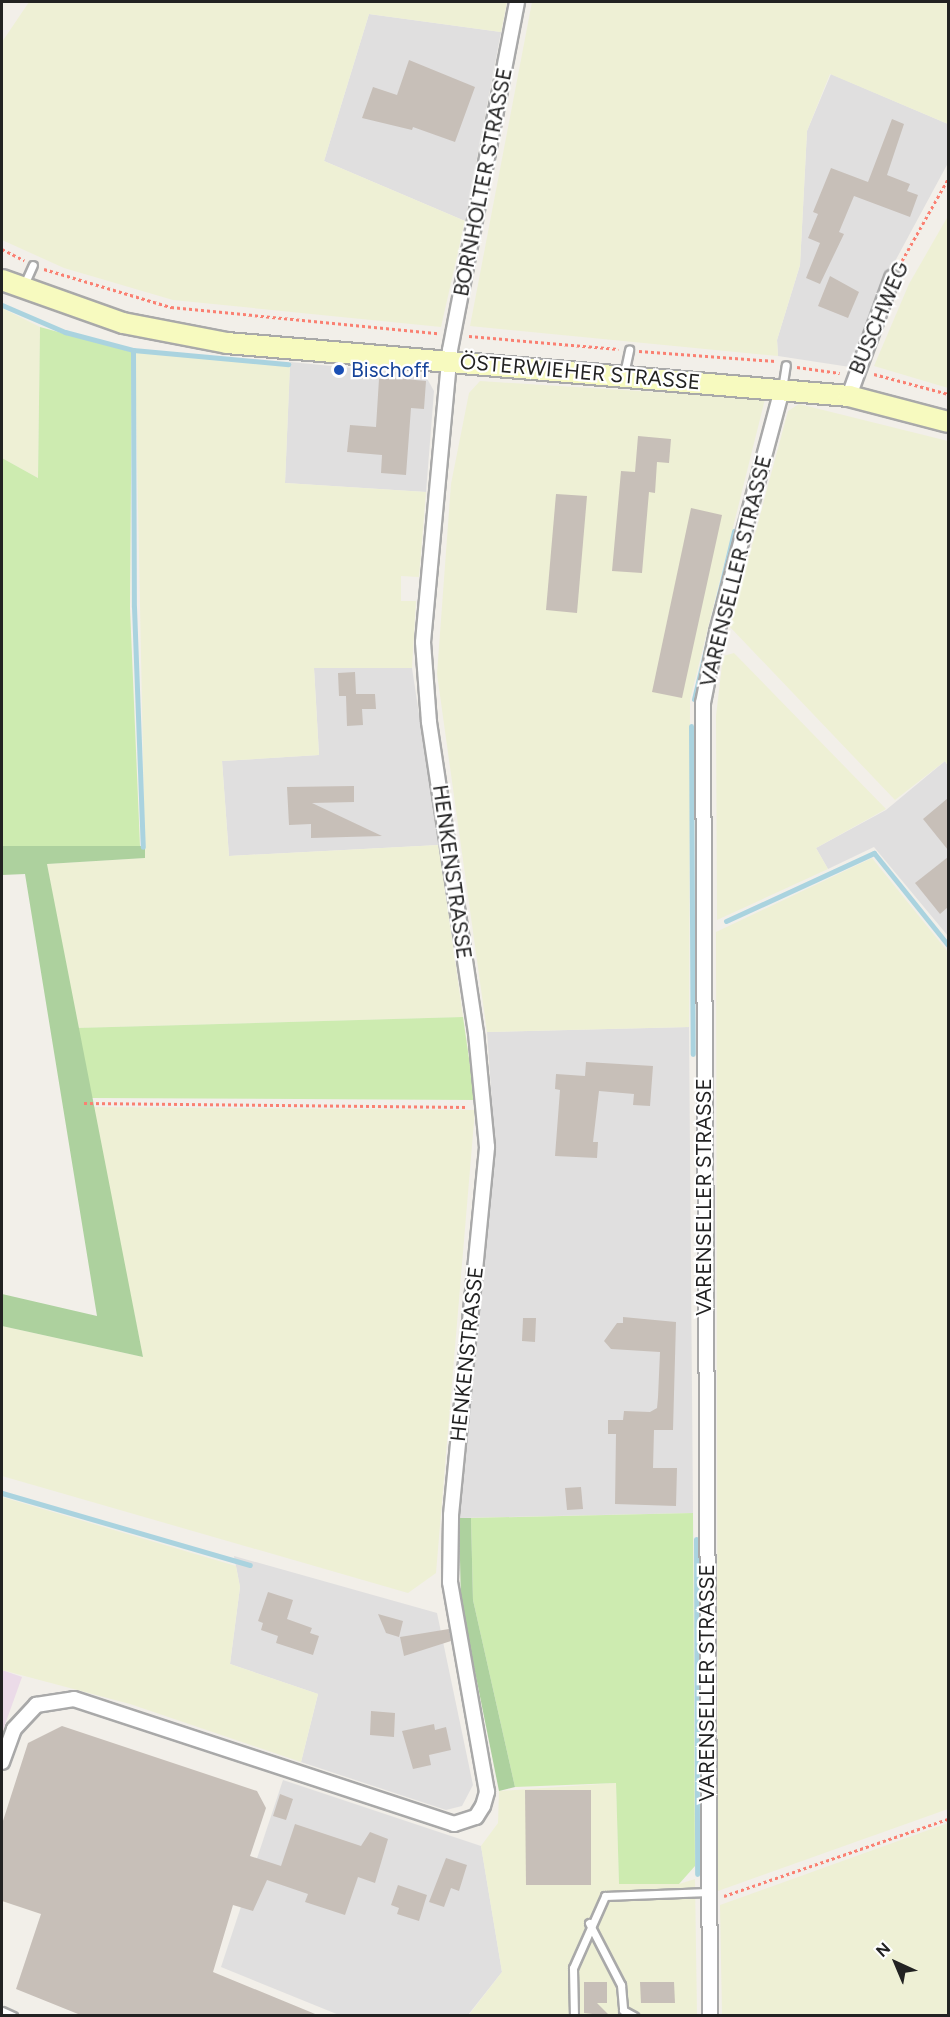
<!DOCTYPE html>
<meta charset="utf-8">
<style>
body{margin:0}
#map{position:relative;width:950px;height:2017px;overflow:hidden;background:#f2efe9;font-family:Figtree,sans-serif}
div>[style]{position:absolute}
.residential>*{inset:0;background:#e0dfdf}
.industrial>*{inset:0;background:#ebdbe8}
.farmland>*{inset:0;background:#eef0d5}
.grass>*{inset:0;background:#cdebb0}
.forest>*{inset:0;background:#add19e}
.stream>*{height:5px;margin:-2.5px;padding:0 2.5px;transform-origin:2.5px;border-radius:2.5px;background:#aad3df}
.building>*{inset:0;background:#c7bfb8}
.path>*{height:3px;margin-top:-1.5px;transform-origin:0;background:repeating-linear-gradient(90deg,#fa8072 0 3px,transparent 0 6px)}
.roads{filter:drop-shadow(2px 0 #a9a9a9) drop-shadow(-2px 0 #a9a9a9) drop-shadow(0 2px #a9a9a9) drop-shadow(0 -2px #a9a9a9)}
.lane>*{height:7px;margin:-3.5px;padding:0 3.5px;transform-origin:3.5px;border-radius:3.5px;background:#fff}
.street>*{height:14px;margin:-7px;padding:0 7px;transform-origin:7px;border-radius:7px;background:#fff}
.secondary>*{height:20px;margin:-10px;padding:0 10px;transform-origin:10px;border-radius:10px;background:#f7fabf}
.dots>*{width:16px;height:16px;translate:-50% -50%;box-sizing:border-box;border:3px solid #fff;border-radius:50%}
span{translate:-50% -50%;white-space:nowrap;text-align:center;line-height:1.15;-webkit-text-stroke:4.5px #fff;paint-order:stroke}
.street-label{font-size:21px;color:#222}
.transit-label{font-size:21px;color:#164399}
.left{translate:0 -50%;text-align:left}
.frame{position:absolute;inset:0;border:3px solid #222;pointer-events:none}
.north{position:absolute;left:866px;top:1933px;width:60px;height:60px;-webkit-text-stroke:4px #fff;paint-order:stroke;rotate:316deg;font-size:16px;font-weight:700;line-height:24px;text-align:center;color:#222}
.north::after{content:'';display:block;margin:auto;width:21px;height:27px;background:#222;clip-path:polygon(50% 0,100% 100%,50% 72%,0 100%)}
</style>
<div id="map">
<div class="residential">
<div style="clip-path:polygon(369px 14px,501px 32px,465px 221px,324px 161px)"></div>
<div style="clip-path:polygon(831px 74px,948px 124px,948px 163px,886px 278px,850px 367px,778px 356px,777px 340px,800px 265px,807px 131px)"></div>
<div style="clip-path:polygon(290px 362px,425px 375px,434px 391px,426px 492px,285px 483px)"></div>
<div style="clip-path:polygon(314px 668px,412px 668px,439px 845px,229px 856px,222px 761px,319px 755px)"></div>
<div style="clip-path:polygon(945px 761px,948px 766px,948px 936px,874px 847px,828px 869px,816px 848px,886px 810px)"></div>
<div style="clip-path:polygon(689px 1027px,693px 1513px,459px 1518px,495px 1145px,487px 1032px)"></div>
<div style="clip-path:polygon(234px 1556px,437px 1613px,473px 1785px,462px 1806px,446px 1810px,301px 1762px,318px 1694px,230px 1664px,240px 1587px)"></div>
<div style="clip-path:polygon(283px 1780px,481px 1846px,502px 1972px,468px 2015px,339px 2015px,221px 1967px)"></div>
</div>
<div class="industrial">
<div style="clip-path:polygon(2px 1670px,22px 1677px,2px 1733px)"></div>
</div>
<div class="farmland">
<div style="clip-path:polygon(29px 2px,507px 2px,501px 32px,369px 14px,324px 161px,465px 221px,441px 327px,173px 300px,64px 268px,2px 240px,2px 42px)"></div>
<div style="clip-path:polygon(532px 2px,948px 2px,948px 124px,830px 74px,807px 131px,800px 265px,777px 340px,778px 356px,470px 326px)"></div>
<div style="clip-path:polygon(948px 216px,948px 388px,874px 366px,909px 284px)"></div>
<div style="clip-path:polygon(2px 308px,40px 327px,38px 478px,2px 458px)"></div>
<div style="clip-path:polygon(135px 352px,290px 366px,285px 483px,426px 492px,419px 577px,401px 576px,401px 601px,416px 601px,412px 668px,314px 668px,319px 755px,222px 761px,229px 856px,439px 845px,463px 1017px,76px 1028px,47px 864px,145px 858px)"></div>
<div style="clip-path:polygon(480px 381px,765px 399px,690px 700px,689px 1027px,487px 1032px,437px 674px,451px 484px,469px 393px)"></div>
<div style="clip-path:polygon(799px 404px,948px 441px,948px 766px,945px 761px,895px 800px,730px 627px,788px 411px)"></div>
<div style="clip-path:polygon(734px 653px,886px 809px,816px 848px,828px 869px,717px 920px,716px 716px,723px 656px)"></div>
<div style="clip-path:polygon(872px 858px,948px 952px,948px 1809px,718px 1891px,716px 932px)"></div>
<div style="clip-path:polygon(92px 1107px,475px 1110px,436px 1573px,408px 1593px,2px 1476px,2px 1326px,143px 1357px)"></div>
<div style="clip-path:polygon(2px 1497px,236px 1566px,240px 1587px,230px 1664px,318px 1694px,301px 1762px,130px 1704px,2px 1670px)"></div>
<div style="clip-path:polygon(616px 1783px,619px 1884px,679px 1884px,695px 1879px,697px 2015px,468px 2016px,502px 1972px,481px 1846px,498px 1823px,499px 1791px)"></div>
<div style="clip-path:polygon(948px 1823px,948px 2015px,722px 2015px,720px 1905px)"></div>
</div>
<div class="grass">
<div style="clip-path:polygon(40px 327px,132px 352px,130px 608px,140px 846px,2px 846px,2px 458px,38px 478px)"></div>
<div style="clip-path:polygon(463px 1017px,475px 1100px,90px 1098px,76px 1028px)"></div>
<div style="clip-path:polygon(693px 1513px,695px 1866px,679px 1884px,619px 1884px,616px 1783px,515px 1787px,473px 1600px,471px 1518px)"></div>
</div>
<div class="forest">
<div style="clip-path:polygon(2px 846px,145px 846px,145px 858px,47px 864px,143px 1357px,2px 1326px,2px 1294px,97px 1316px,25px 874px,2px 875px)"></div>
<div style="clip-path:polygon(459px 1518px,471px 1518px,473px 1600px,515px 1787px,499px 1791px,461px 1602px)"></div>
</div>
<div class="stream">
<div style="left:2px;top:305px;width:69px;rotate:23.2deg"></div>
<div style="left:65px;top:332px;width:70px;rotate:14.8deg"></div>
<div style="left:133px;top:350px;width:156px;rotate:5.2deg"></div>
<div style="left:133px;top:350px;width:257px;rotate:89.8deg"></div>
<div style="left:134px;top:607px;width:240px;rotate:87.9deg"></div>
<div style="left:694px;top:699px;width:173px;rotate:-76.6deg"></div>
<div style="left:691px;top:726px;width:328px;rotate:89.7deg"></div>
<div style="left:726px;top:921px;width:163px;rotate:-24.7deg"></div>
<div style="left:874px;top:853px;width:118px;rotate:51.2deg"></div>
<div style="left:2px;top:1493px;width:258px;rotate:16.2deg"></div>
<div style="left:696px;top:1539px;width:335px;rotate:89.8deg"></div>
</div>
<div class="building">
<div style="clip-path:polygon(409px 60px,475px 87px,455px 142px,413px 127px,412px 130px,362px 118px,373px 87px,397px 95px)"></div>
<div style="clip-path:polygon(892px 119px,904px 124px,887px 175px,910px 184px,907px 191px,918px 195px,910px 217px,854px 196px,839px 232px,844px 234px,820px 284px,806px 278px,820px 243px,808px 238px,818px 214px,813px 212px,831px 168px,868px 182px)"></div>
<div style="clip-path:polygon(830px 276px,859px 292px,848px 318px,818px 306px)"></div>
<div style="clip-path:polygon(394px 378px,426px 381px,424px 409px,411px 408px,406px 475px,381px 473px,382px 455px,347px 452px,350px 425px,376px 427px,379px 379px)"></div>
<div style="clip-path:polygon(638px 436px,671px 439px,669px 463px,657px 462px,655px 493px,649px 492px,642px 573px,612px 571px,621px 471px,635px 472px)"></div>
<div style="clip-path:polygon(556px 494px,587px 496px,577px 613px,546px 610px)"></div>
<div style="clip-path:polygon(691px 508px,722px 515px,682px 698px,652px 692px)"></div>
<div style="clip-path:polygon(355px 672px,356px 694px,375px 694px,376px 709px,362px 709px,363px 725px,347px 726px,346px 696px,339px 696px,338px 673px)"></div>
<div style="clip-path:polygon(354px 786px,354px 802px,312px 803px,382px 836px,311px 838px,311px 824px,289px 825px,287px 787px)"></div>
<div style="clip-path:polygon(948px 798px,948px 850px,923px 819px)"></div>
<div style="clip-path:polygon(948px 857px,948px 907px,940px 914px,915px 883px)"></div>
<div style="clip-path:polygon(586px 1062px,653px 1066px,650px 1106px,633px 1105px,634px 1094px,599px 1091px,593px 1142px,598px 1142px,597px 1158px,555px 1156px,560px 1090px,555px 1089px,556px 1074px,585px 1076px)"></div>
<div style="clip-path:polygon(623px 1317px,676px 1322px,673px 1430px,654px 1430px,653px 1468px,677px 1468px,676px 1506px,615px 1504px,616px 1434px,608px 1434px,608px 1420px,623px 1420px,624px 1411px,650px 1412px,657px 1408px,658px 1397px,660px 1352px,611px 1349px,604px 1341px,617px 1323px,623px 1323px)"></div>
<div style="clip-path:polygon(523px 1318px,536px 1318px,535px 1342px,522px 1341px)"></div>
<div style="clip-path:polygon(581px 1487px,583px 1509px,567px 1510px,565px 1488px)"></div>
<div style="clip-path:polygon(268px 1592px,293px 1600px,287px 1619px,312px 1628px,310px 1633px,319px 1636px,313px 1655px,276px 1643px,278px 1636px,261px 1630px,263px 1623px,258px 1621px)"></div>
<div style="clip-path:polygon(378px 1614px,403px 1621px,399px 1637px,386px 1633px)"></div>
<div style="clip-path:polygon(449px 1629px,451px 1641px,404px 1656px,400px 1637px)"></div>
<div style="clip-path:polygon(371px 1711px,395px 1713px,394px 1737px,370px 1735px)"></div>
<div style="clip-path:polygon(434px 1724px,435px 1730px,446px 1727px,451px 1750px,429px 1755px,431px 1765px,413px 1769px,402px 1731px)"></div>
<div style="clip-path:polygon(62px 1726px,257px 1791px,266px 1808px,250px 1856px,281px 1866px,295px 1824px,361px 1846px,370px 1832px,388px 1839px,375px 1883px,358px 1877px,345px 1915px,305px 1902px,308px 1894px,267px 1880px,253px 1911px,233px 1905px,213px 1972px,320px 2016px,83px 2016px,16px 1989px,41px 1914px,2px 1901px,2px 1824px,28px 1743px)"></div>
<div style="clip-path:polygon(525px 1790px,591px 1790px,591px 1885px,526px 1885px)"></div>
<div style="clip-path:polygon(280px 1794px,293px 1799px,286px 1820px,273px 1816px)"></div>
<div style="clip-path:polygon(446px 1858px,467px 1865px,459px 1891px,451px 1888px,444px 1907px,429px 1902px)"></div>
<div style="clip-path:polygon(398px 1885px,427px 1895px,419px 1921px,397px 1914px,399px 1908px,391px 1905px)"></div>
<div style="clip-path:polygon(584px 1982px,607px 1982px,607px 2003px,597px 2003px,610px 2016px,584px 2013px)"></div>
<div style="clip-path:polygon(640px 1982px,674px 1982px,675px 2003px,641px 2003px)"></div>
</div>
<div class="path">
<div style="left:2px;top:249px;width:25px;rotate:27deg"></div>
<div style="left:899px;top:266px;width:100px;rotate:-60.6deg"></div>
<div style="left:44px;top:269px;width:133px;rotate:16.7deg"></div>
<div style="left:171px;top:307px;width:268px;rotate:5.6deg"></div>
<div style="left:469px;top:336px;width:150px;rotate:5deg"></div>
<div style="left:639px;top:351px;width:137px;rotate:4.2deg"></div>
<div style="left:797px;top:367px;width:43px;rotate:7.9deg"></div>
<div style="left:874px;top:374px;width:77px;rotate:15.1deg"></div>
<div style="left:84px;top:1103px;width:384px;rotate:0.6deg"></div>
<div style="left:724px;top:1896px;width:237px;rotate:-19deg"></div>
</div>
<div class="roads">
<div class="lane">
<div style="left:23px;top:287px;width:24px;rotate:-66deg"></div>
<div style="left:624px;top:374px;width:25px;rotate:-78deg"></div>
<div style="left:782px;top:389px;width:24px;rotate:-81deg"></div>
<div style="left:589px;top:1923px;width:70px;rotate:62.7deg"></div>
<div style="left:621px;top:1985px;width:25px;rotate:85deg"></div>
<div style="left:623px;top:2010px;width:13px;rotate:29deg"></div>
<div style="left:2px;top:2011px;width:12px;rotate:24deg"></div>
<div style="left:574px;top:2016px;width:48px;rotate:-91.2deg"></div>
<div style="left:573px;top:1968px;width:79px;rotate:-66deg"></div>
<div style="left:605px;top:1896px;width:103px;rotate:-2.2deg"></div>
</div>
<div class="street">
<div style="left:849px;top:396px;width:126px;rotate:-70deg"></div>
<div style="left:2px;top:1762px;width:35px;rotate:-70deg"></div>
<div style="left:14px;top:1729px;width:33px;rotate:-47deg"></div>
<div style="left:36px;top:1705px;width:38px;rotate:-9deg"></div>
<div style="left:74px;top:1699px;width:400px;rotate:18.2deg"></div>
<div style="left:454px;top:1824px;width:23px;rotate:-18deg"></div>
<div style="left:476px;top:1817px;width:13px;rotate:-58deg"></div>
<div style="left:483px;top:1806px;width:15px;rotate:-74deg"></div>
<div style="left:487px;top:1792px;width:213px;rotate:-100deg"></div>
<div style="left:450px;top:1582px;width:67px;rotate:-89.1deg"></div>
<div style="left:451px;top:1515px;width:370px;rotate:-84.4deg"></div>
<div style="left:487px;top:1147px;width:115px;rotate:-95.5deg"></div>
<div style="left:476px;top:1033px;width:315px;rotate:-98.6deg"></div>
<div style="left:429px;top:722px;width:80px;rotate:-94.3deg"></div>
<div style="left:423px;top:642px;width:293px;rotate:-84.7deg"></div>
<div style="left:450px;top:350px;width:354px;rotate:-79.1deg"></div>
<div style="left:710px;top:2016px;width:1313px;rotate:-90.31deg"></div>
<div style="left:703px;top:703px;width:72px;rotate:-78.8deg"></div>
<div style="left:717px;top:632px;width:252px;rotate:-75deg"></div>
</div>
<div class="secondary">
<div style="left:2px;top:280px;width:128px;rotate:19.6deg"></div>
<div style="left:123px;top:323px;width:106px;rotate:10.9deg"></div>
<div style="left:227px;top:343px;width:624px;rotate:4.87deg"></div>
<div style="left:849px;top:396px;width:102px;rotate:14.7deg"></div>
</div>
</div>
<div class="dots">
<div style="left:339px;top:370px;background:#1a4fb4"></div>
</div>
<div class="street-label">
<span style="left:483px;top:182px;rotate:-79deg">BORNHOLTER STRASSE</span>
<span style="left:879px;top:318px;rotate:-67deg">BUSCHWEG</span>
<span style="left:580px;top:372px;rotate:5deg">ÖSTERWIEHER STRASSE</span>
<span style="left:736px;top:571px;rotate:-76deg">VARENSELLER STRASSE</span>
<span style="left:452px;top:872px;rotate:82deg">HENKENSTRASSE</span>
<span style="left:704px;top:1197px;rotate:-90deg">VARENSELLER STRASSE</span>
<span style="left:467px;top:1354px;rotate:-84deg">HENKENSTRASSE</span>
<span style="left:707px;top:1683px;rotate:-90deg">VARENSELLER STRASSE</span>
</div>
<div class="transit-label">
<span class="left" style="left:351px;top:370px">Bischoff</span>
</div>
<div class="frame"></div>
<div class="north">N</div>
</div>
